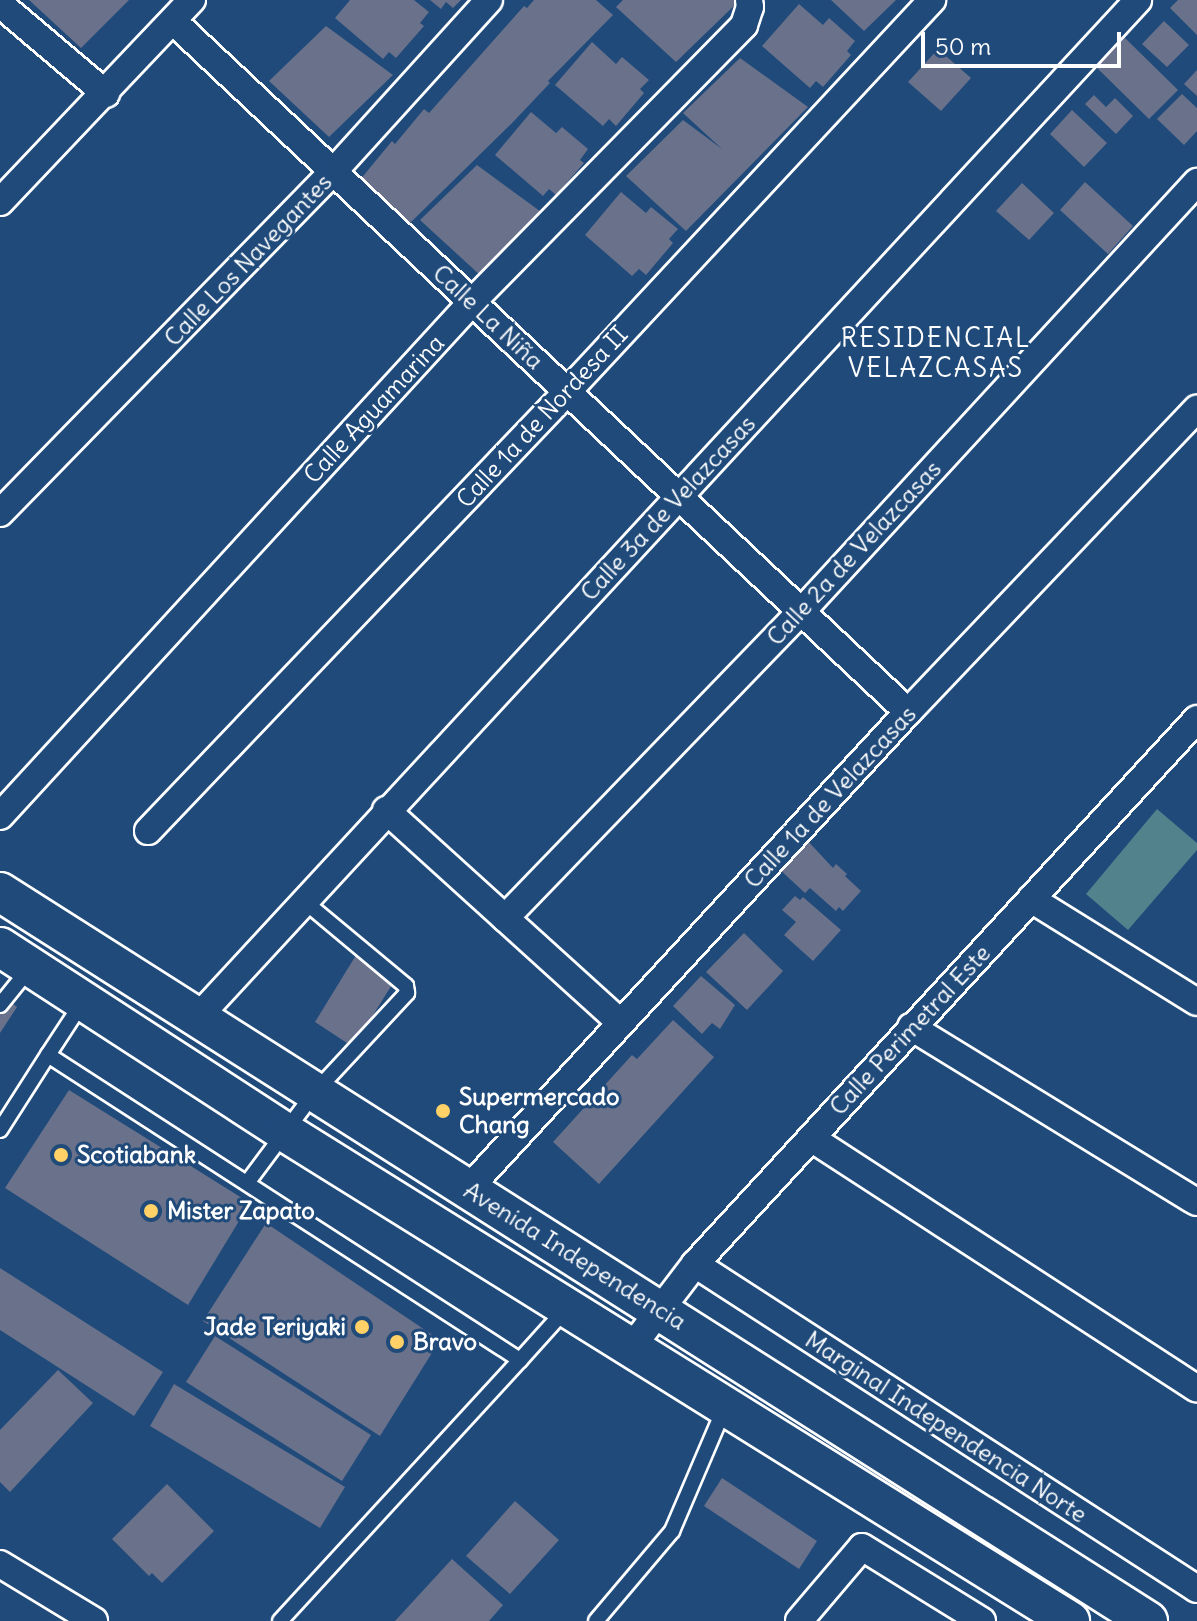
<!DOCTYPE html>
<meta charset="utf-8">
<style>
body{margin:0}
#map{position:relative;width:1197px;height:1621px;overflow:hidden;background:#1f4a7a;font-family:Delius,sans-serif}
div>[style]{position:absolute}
.green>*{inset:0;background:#52828c}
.building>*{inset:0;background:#69718b}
.roads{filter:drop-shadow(2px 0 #fff) drop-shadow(-2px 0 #fff) drop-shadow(0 2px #fff) drop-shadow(0 -2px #fff)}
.lane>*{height:14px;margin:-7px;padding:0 7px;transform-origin:7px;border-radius:7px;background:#1f4a7a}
.street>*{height:26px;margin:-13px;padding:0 13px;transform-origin:13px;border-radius:13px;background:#1f4a7a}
.secondary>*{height:38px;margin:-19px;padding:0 19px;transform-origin:19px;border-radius:19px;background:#1f4a7a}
.dots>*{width:22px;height:22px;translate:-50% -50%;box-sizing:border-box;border:4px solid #1f4a7a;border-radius:50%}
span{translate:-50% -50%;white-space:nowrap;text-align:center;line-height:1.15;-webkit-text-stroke:6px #1f4a7a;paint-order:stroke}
.street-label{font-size:24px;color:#fff}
.poi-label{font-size:24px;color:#fff;font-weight:700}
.left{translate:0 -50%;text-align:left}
.right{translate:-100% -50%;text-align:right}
.neighbourhood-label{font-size:26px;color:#fff;letter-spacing:2px}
.scale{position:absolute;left:921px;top:32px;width:200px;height:36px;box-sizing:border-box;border:4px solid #fff;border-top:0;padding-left:10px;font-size:24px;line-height:28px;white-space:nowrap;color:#fff;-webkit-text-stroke:6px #1f4a7a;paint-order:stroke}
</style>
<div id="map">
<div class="green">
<div style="clip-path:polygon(1157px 809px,1197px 843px,1197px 850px,1128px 930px,1086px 894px)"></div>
</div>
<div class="building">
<div style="clip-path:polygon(29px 0,129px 0,81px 48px)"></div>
<div style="clip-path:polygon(350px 0,414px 0,429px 12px,420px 23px,424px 26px,396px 58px,389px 52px,383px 59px,335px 18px)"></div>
<div style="clip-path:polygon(430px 0,461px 0,453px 8px,446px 2px,441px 9px)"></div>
<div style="clip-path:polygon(534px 0,596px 0,613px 15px,548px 81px,550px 83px,514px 121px,409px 224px,359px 181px,392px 141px,395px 144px,424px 109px,429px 113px,524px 6px,527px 8px)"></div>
<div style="clip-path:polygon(623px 0,740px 0,676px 62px,616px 7px)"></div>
<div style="clip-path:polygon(831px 0,896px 0,864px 31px)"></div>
<div style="clip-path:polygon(1178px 0,1197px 0,1197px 35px,1170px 8px)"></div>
<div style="clip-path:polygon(799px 4px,823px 25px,829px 18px,855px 41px,847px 51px,851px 55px,823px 87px,816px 81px,810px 88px,762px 46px)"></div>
<div style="clip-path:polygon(1164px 21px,1189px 45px,1167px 67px,1142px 44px)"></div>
<div style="clip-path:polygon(326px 26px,393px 75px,329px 137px,269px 81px)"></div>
<div style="clip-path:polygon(1125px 38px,1178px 90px,1149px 119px,1096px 67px)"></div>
<div style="clip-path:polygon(592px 42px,616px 64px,622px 57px,649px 80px,640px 89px,644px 93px,616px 126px,609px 119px,603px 126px,555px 85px)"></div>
<div style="clip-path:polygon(938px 49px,971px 78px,941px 111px,908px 82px)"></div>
<div style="clip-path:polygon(740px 58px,808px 107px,686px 231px,626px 176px,683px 120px,722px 149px,683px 113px)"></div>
<div style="clip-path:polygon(1197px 70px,1197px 96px,1184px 84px)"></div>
<div style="clip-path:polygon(1182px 94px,1197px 108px,1197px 131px,1184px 145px,1157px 119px)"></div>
<div style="clip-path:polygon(1094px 95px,1106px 107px,1115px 98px,1133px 116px,1116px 134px,1085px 104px)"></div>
<div style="clip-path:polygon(1072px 110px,1107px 143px,1084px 167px,1050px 134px)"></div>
<div style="clip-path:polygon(531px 112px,556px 133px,562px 127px,588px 149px,580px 160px,584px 163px,556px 195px,549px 189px,543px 196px,495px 155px)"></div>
<div style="clip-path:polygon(477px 165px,544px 214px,481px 276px,420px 220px)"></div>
<div style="clip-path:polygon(1085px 182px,1133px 226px,1108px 254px,1060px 210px)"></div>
<div style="clip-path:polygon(1022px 183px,1054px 213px,1029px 240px,996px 211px)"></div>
<div style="clip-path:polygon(621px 192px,646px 213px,651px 207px,678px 229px,669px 239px,673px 243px,646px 275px,639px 269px,632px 276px,585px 235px)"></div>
<div style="clip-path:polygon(805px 838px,833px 868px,836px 864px,847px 874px,845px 876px,861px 891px,843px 911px,839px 907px,836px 911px,810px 888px,805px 893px,778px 868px)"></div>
<div style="clip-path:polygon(795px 896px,800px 900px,803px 897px,841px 930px,813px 961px,784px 935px,796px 922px,782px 910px)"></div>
<div style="clip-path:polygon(744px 933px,783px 971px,747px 1010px,706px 972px)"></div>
<div style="clip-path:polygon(361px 947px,400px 972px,353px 1047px,315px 1022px)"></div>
<div style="clip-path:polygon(701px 976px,735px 1005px,720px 1029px,712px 1023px,702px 1034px,673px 1006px)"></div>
<div style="clip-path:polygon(0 994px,17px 1007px,0 1033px)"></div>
<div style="clip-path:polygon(673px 1020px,714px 1057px,599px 1184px,553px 1142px,632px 1055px,637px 1059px)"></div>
<div style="clip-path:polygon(69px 1090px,250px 1203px,188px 1305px,5px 1188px)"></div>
<div style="clip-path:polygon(266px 1223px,440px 1340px,380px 1436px,203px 1321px)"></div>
<div style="clip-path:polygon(0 1268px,163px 1372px,134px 1416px,0 1330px)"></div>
<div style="clip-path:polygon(215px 1336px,371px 1435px,342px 1481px,186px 1382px)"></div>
<div style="clip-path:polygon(58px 1370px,93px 1403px,10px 1492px,0 1482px,0 1430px)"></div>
<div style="clip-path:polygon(174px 1384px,345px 1487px,320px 1528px,150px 1426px)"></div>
<div style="clip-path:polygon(722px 1478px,817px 1541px,799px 1569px,704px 1506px)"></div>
<div style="clip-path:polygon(167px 1484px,214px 1531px,162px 1583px,152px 1573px,149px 1576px,112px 1539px)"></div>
<div style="clip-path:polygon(515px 1501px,559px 1540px,510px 1594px,466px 1556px)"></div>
<div style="clip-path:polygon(452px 1559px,503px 1605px,489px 1621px,395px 1621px)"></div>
</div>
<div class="roads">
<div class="lane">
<div style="left:82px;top:1003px;width:62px;rotate:123.2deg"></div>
<div style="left:48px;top:1055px;width:562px;rotate:32.87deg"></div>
<div style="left:520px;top:1360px;width:67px;rotate:-48deg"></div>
<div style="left:0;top:1005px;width:48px;rotate:-51deg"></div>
<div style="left:0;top:1130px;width:89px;rotate:-57.4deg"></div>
<div style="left:247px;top:1183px;width:112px;rotate:-53.3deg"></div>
<div style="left:314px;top:1093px;width:137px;rotate:-47.1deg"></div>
<div style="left:407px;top:993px;width:7px;rotate:-98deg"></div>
<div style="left:406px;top:986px;width:133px;rotate:-140.2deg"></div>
<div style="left:280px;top:1621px;width:355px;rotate:-47.4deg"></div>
<div style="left:596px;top:1621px;width:118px;rotate:-49.8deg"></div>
<div style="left:672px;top:1531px;width:135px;rotate:-66.9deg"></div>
</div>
<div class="street">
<div style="left:0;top:4px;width:139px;rotate:40.3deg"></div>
<div style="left:173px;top:21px;width:1009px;rotate:43.23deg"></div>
<div style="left:0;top:202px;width:279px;rotate:-46.5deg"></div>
<div style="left:0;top:513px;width:477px;rotate:-45.7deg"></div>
<div style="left:333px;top:172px;width:232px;rotate:-47.8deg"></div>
<div style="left:386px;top:810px;width:317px;rotate:42.2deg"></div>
<div style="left:0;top:816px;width:698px;rotate:-47.44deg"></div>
<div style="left:472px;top:302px;width:388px;rotate:-45.5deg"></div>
<div style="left:744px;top:25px;width:19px;rotate:-72deg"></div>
<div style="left:750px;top:7px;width:7px;rotate:-98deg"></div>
<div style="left:148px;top:831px;width:607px;rotate:-46.34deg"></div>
<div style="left:567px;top:392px;width:536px;rotate:-47.04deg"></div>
<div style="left:1031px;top:899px;width:195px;rotate:31.8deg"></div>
<div style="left:505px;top:918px;width:426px;rotate:-46deg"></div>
<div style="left:801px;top:612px;width:585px;rotate:-47.36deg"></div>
<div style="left:198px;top:1017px;width:1385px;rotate:-47.25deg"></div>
<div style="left:911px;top:1027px;width:335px;rotate:31.5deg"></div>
<div style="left:811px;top:1138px;width:460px;rotate:33deg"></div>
<div style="left:468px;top:1189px;width:649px;rotate:-47.31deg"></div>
<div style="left:908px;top:712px;width:419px;rotate:-46.4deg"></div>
<div style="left:695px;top:1264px;width:598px;rotate:32.92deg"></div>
<div style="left:631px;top:1348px;width:106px;rotate:-52.7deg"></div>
<div style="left:695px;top:1264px;width:741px;rotate:-47.35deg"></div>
<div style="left:0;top:1564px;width:110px;rotate:31.2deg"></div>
<div style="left:799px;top:1621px;width:97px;rotate:-49.6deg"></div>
<div style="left:862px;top:1547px;width:141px;rotate:31.7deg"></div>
</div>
<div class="secondary">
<div style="left:0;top:892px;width:1360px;rotate:32.42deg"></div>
<div style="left:0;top:947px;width:340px;rotate:33deg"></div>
<div style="left:285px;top:1132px;width:925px;rotate:31.92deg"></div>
</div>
</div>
<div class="dots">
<div style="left:443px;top:1111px;background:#ffd166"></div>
<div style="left:61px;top:1155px;background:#ffd166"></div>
<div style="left:151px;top:1211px;background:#ffd166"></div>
<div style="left:362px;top:1327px;background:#ffd166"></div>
<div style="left:397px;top:1342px;background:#ffd166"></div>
</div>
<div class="street-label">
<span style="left:248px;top:260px;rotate:-46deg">Calle Los Navegantes</span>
<span style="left:488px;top:317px;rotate:43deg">Calle La Niña</span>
<span style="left:374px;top:409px;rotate:-47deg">Calle Aguamarina</span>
<span style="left:542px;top:417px;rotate:-47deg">Calle 1a de Nordesa II</span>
<span style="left:668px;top:508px;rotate:-47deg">Calle 3a de Velazcasas</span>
<span style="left:854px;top:553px;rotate:-47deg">Calle 2a de Velazcasas</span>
<span style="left:830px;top:797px;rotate:-47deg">Calle 1a de Velazcasas</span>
<span style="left:910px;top:1030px;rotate:-47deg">Calle Perimetral Este</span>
<span style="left:575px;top:1256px;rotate:32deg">Avenida Independencia</span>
<span style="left:946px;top:1427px;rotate:33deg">Marginal Independencia Norte</span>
</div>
<div class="poi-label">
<span class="left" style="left:459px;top:1111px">Supermercado<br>Chang</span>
<span class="left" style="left:77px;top:1155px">Scotiabank</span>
<span class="left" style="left:167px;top:1211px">Mister Zapato</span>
<span class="right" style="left:346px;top:1327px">Jade Teriyaki</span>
<span class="left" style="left:413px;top:1342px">Bravo</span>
</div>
<div class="neighbourhood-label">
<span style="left:936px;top:353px">RESIDENCIAL<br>VELAZCASAS</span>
</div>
<div class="scale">50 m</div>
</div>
